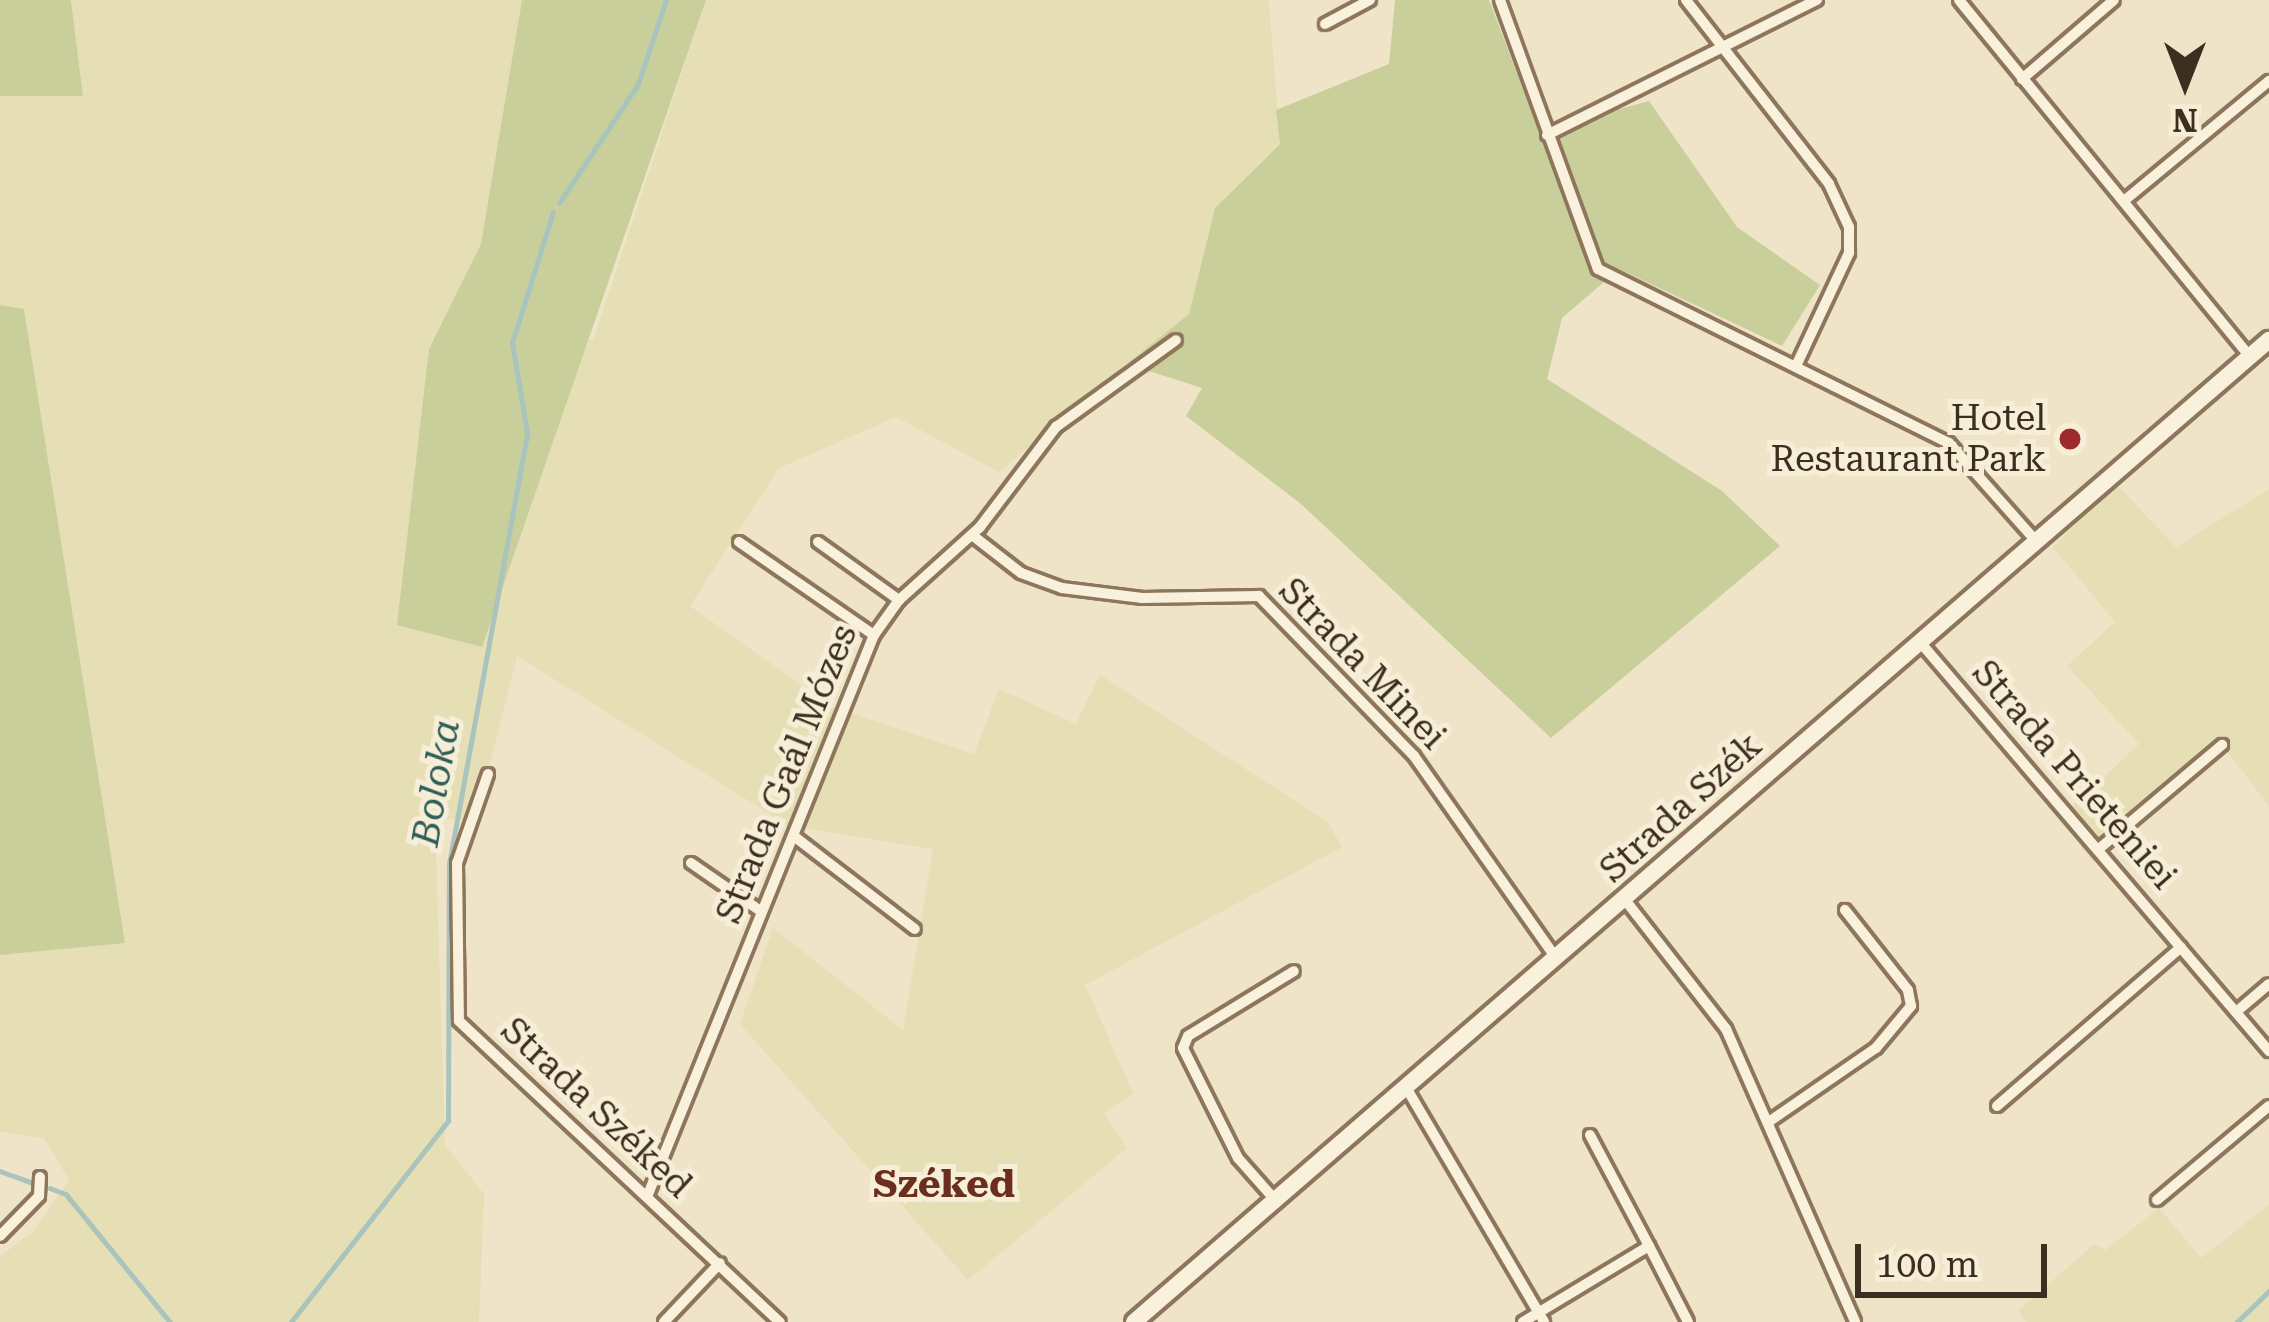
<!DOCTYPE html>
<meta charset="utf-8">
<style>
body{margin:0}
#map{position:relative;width:2269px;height:1322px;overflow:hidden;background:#f0e4c8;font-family:"Roboto Serif",serif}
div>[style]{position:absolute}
.farmland>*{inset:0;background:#e6deb5}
.green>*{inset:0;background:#c9cf9b}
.stream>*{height:4.5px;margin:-2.25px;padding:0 2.25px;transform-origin:2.25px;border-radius:2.25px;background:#a9c4bc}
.roads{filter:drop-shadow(3px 0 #8d765c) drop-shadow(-3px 0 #8d765c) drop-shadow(0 3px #8d765c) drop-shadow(0 -3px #8d765c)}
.street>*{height:10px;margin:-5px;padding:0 5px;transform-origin:5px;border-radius:5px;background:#faf1dc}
.secondary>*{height:16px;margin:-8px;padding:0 8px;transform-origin:8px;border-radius:8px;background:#faf1dc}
.dots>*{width:33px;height:33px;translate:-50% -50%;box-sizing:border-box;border:6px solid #f7eed8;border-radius:50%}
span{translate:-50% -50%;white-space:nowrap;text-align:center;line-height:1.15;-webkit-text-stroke:10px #f7eed8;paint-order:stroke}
.poi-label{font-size:36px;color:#3d2e20}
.right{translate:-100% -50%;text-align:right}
.street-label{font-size:36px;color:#3d2e20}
.water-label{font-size:39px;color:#2f5d5a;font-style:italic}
.neighbourhood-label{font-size:39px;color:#6b2e1e;font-weight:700}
.north{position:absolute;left:2125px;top:24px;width:120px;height:120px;-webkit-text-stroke:9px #f7eed8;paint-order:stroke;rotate:180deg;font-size:33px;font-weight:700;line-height:48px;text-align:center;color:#3d2e20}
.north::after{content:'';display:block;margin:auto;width:42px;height:54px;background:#3d2e20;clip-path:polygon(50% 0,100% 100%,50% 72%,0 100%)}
.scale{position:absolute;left:1855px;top:1244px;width:192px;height:54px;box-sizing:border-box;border:6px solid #3d2e20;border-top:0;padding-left:15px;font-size:36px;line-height:42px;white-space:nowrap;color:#3d2e20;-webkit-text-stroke:9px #f7eed8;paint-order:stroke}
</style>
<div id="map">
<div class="farmland">
<div style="clip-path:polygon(71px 0,522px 0,481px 244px,429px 349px,593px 340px,706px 0,1269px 0,1280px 143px,1215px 208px,1189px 314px,999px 472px,896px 417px,779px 468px,690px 606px,832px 707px,974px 754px,999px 689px,1076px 724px,1100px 675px,1328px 822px,1342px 847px,1085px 985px,1133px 1093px,1104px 1114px,1127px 1148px,968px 1280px,740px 1024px,773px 928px,903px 1030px,933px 849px,787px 825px,517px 656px,476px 819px,435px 819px,445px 1145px,484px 1194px,479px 1322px,0 1322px,0 1256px,33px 1232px,69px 1180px,44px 1138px,0 1132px,0 955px,125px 942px,24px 310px,0 305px,0 96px,83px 96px)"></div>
<div style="clip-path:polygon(2116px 484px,2176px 547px,2269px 489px,2269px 806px,2226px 750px,2094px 863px,2059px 819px,2139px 744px,2067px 666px,2115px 622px,2053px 547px)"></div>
<div style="clip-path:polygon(2269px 1205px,2269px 1322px,2027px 1322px,2018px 1311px,2094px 1244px,2105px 1250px,2159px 1208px,2201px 1258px)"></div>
</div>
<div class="green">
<div style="clip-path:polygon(0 0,71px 0,83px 96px,0 96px)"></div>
<div style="clip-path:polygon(522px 0,706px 0,482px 647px,397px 625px,429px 349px,481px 244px)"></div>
<div style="clip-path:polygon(1395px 0,1489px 0,1539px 131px,1649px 101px,1737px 227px,1820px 285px,1782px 346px,1619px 269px,1562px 318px,1547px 379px,1722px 491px,1780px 546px,1551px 738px,1301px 504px,1186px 416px,1202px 388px,1127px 364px,1189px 314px,1215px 208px,1280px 144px,1276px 110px,1389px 64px)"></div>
<div style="clip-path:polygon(0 305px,24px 309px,125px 943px,0 955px)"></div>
</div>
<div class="stream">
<div style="left:559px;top:203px;width:143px;rotate:-56.4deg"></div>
<div style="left:638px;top:84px;width:89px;rotate:-71.6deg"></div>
<div style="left:0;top:1171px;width:32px;rotate:20deg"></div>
<div style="left:50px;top:1188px;width:17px;rotate:21deg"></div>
<div style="left:66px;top:1194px;width:165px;rotate:50.9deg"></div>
<div style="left:291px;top:1322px;width:255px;rotate:-52deg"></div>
<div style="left:448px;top:1121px;width:257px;rotate:-89.8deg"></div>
<div style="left:449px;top:864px;width:438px;rotate:-79.7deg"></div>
<div style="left:527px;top:433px;width:91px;rotate:-99.5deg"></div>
<div style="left:512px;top:343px;width:137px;rotate:-72.6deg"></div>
<div style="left:2237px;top:1322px;width:45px;rotate:-44.1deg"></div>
</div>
<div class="roads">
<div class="street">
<div style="left:1500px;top:0;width:286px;rotate:70deg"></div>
<div style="left:1598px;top:269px;width:392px;rotate:26.4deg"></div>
<div style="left:1949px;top:443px;width:130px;rotate:48.4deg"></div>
<div style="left:1686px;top:0;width:233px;rotate:52.1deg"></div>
<div style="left:1829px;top:184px;width:47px;rotate:65.1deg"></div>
<div style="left:1849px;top:227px;width:26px;rotate:90deg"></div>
<div style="left:1849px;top:253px;width:125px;rotate:115.1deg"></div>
<div style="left:1959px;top:0;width:459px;rotate:50.8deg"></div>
<div style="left:1325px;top:24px;width:51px;rotate:-28.1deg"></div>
<div style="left:2022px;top:79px;width:121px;rotate:-40.7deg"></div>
<div style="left:1547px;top:135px;width:302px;rotate:-26.6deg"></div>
<div style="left:2125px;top:200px;width:187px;rotate:-39.6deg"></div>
<div style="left:972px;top:535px;width:62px;rotate:37.8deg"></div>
<div style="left:1021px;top:573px;width:44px;rotate:20.1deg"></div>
<div style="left:1062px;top:588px;width:81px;rotate:7.1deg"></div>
<div style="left:1142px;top:598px;width:117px;rotate:-1deg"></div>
<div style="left:1259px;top:596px;width:223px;rotate:45.9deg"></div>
<div style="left:1414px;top:756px;width:247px;rotate:54.9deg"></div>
<div style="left:739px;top:542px;width:164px;rotate:34.6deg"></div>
<div style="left:818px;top:542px;width:100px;rotate:35.6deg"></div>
<div style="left:1920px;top:642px;width:538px;rotate:49.53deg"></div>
<div style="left:488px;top:774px;width:94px;rotate:109.2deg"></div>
<div style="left:457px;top:863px;width:158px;rotate:89.3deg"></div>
<div style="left:459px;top:1021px;width:440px;rotate:43.2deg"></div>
<div style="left:795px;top:837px;width:151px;rotate:37.5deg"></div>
<div style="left:2100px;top:848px;width:160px;rotate:-40.2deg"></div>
<div style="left:691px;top:863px;width:86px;rotate:34.6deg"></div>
<div style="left:1626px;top:901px;width:162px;rotate:52deg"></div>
<div style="left:1726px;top:1029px;width:320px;rotate:66.2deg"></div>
<div style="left:2236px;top:1012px;width:43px;rotate:-40.3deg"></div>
<div style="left:1407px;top:1089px;width:270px;rotate:59.5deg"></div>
<div style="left:1997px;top:1106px;width:243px;rotate:-40.8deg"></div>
<div style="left:1770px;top:1121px;width:129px;rotate:-34.6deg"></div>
<div style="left:1876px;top:1048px;width:55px;rotate:-50.2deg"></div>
<div style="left:1911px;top:1006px;width:16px;rotate:-101deg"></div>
<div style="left:1908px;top:990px;width:102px;rotate:-128.2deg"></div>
<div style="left:1590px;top:1135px;width:126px;rotate:62deg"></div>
<div style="left:647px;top:1197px;width:606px;rotate:-68.01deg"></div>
<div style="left:874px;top:635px;width:43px;rotate:-54.5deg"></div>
<div style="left:899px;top:600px;width:109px;rotate:-42deg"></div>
<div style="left:980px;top:527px;width:126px;rotate:-52.8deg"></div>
<div style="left:1056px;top:427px;width:148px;rotate:-35.9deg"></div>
<div style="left:2157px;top:1200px;width:146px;rotate:-40deg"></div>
<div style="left:1276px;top:1201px;width:57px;rotate:-131.5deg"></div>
<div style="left:1238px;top:1158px;width:123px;rotate:-116.6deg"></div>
<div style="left:1183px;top:1048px;width:13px;rotate:-67deg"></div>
<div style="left:1188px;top:1036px;width:124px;rotate:-31.5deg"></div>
<div style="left:0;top:1236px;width:56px;rotate:-45.7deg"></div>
<div style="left:39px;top:1196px;width:19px;rotate:-87deg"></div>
<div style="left:664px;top:1322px;width:81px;rotate:-46.5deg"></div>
<div style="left:1523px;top:1322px;width:147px;rotate:-31.1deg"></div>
<div style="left:1649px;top:1246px;width:85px;rotate:62.8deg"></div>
</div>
<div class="secondary">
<div style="left:1134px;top:1322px;width:1501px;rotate:-40.87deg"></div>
</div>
</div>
<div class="dots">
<div style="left:2070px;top:439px;background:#9e2a2b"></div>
</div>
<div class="poi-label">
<span class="right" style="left:2046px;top:439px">Hotel<br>Restaurant Park</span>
</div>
<div class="street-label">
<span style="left:1362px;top:664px;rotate:46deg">Strada Minei</span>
<span style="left:787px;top:774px;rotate:-68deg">Strada Gaál Mózes</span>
<span style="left:2074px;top:775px;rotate:49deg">Strada Prieteniei</span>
<span style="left:1681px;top:808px;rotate:-42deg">Strada Szék</span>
<span style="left:596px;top:1108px;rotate:43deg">Strada Széked</span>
</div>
<div class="water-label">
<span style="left:436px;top:783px;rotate:-80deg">Boloka</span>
</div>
<div class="neighbourhood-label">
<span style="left:944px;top:1184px">Széked</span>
</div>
<div class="north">N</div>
<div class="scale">100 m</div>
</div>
